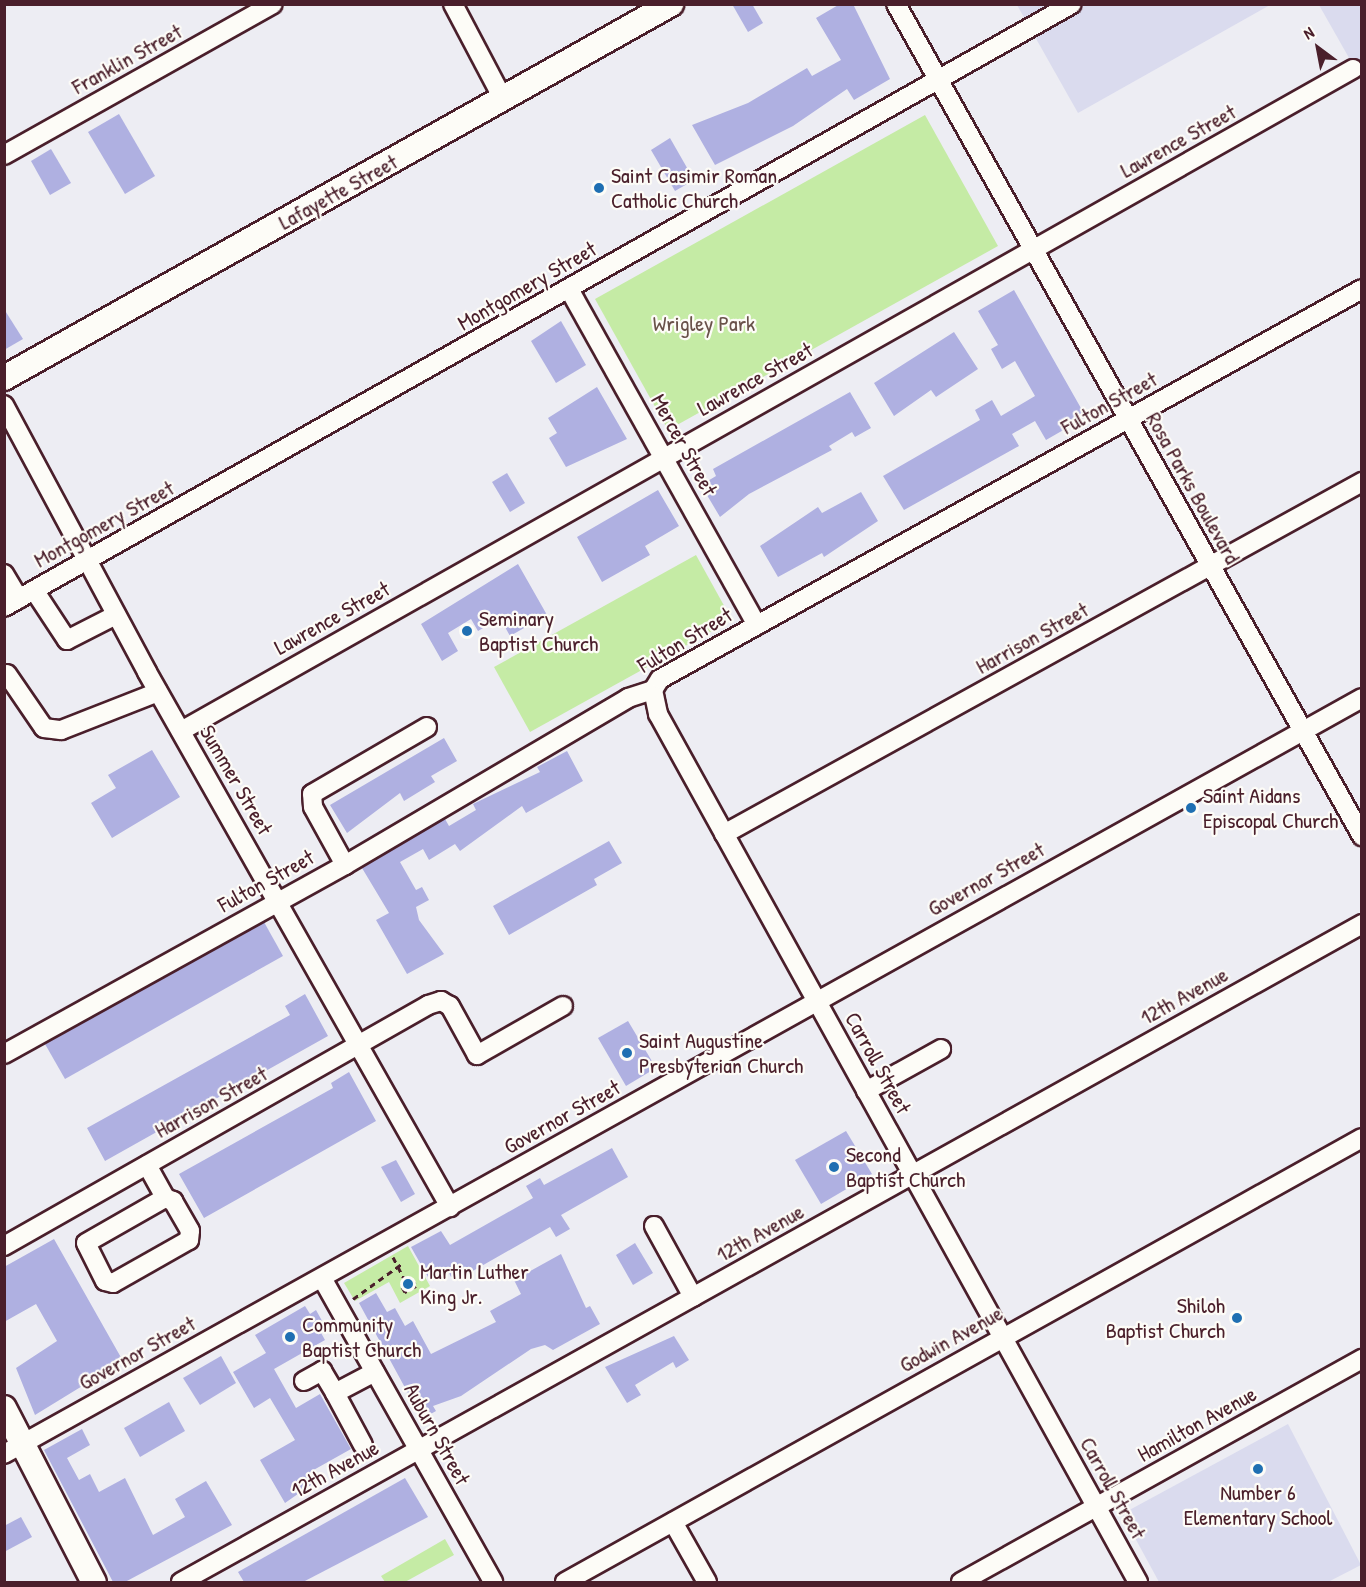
<!DOCTYPE html>
<style>
body{margin:0}
#map{position:relative;width:1366px;height:1587px;overflow:hidden;background:#ededf3;font-family:"Patrick Hand",sans-serif}
div>[style]{position:absolute}
.built>*{inset:0;background:#dadbee}
.green>*{inset:0;background:#c5eba5}
.building>*{inset:0;background:#afb0e1}
.path>*{height:3px;margin-top:-1.5px;transform-origin:0;background:repeating-linear-gradient(90deg,#4a1f2b 0 6px,transparent 0 10.5px)}
.roads{filter:drop-shadow(2px 0 #4a1f2b) drop-shadow(-2px 0 #4a1f2b) drop-shadow(0 2px #4a1f2b) drop-shadow(0 -2px #4a1f2b)}
.minor>*{height:18px;margin:-9px;padding:0 9px;transform-origin:9px;border-radius:9px;background:#fdfcf7}
.major>*{height:24px;margin:-12px;padding:0 12px;transform-origin:12px;border-radius:12px;background:#fdfcf7}
.dots>*{width:16px;height:16px;translate:-50% -50%;box-sizing:border-box;border:3px solid #fdfcf7;border-radius:50%}
span{translate:-50% -50%;white-space:nowrap;text-align:center;line-height:1.15;-webkit-text-stroke:4.5px #fdfcf7;paint-order:stroke}
.street-label{font-size:22px;color:#4a1f2b}
.poi-label{font-size:22px;color:#4a1f2b}
.left{translate:0 -50%;text-align:left}
.right{translate:-100% -50%;text-align:right}
.park-label{font-size:22px;color:#69524a}
.frame{position:absolute;inset:0;border:6px solid #4a1f2b;pointer-events:none}
.north{position:absolute;left:1288px;top:18px;width:60px;height:60px;-webkit-text-stroke:4px #fdfcf7;paint-order:stroke;rotate:328deg;font-size:16px;font-weight:700;line-height:24px;text-align:center;color:#4a1f2b}
.north::after{content:'';display:block;margin:auto;width:21px;height:27px;background:#4a1f2b;clip-path:polygon(50% 0,100% 100%,50% 72%,0 100%)}
</style>
<div id="map">
<div class="built">
<div style="clip-path:polygon(1017px 5px,1270px 5px,1078px 113px)"></div>
<div style="clip-path:polygon(1319px 5px,1361px 5px,1361px 79px)"></div>
<div style="clip-path:polygon(1288px 1424px,1361px 1565px,1328px 1582px,1159px 1582px,1122px 1514px)"></div>
</div>
<div class="green">
<div style="clip-path:polygon(925px 115px,998px 246px,668px 430px,595px 299px)"></div>
<div style="clip-path:polygon(696px 555px,732px 620px,530px 732px,494px 667px)"></div>
<div style="clip-path:polygon(408px 1246px,430px 1286px,400px 1303px,389px 1282px,355px 1301px,344px 1283px)"></div>
<div style="clip-path:polygon(445px 1539px,454px 1555px,405px 1582px,385px 1582px,381px 1576px)"></div>
</div>
<div class="building">
<div style="clip-path:polygon(732px 4px,752px 4px,763px 23px,748px 32px)"></div>
<div style="clip-path:polygon(840px 4px,853px 4px,890px 79px,854px 100px,847px 89px,793px 126px,715px 165px,692px 125px,748px 103px,807px 68px,812px 76px,841px 60px,816px 18px)"></div>
<div style="clip-path:polygon(119px 114px,155px 176px,125px 194px,88px 132px)"></div>
<div style="clip-path:polygon(670px 138px,694px 180px,675px 191px,651px 150px)"></div>
<div style="clip-path:polygon(51px 149px,71px 183px,50px 195px,31px 161px)"></div>
<div style="clip-path:polygon(1014px 290px,1086px 417px,1046px 440px,1035px 421px,1012px 434px,1019px 446px,904px 510px,883px 476px,980px 420px,975px 410px,992px 400px,1001px 416px,1035px 396px,1015px 361px,1002px 369px,991px 349px,998px 345px,978px 311px)"></div>
<div style="clip-path:polygon(4px 309px,23px 339px,4px 350px)"></div>
<div style="clip-path:polygon(561px 321px,586px 365px,556px 383px,531px 341px)"></div>
<div style="clip-path:polygon(954px 332px,978px 369px,936px 397px,931px 390px,894px 416px,874px 383px)"></div>
<div style="clip-path:polygon(597px 387px,627px 439px,566px 467px,549px 438px,557px 433px,548px 418px)"></div>
<div style="clip-path:polygon(850px 392px,871px 428px,855px 437px,852px 432px,829px 446px,832px 450px,749px 494px,720px 517px,701px 485px,716px 476px,713px 469px)"></div>
<div style="clip-path:polygon(507px 473px,525px 503px,510px 512px,492px 482px)"></div>
<div style="clip-path:polygon(658px 490px,679px 526px,645px 546px,650px 555px,602px 582px,577px 537px)"></div>
<div style="clip-path:polygon(861px 492px,878px 521px,824px 557px,822px 553px,778px 577px,760px 546px,818px 507px,822px 513px)"></div>
<div style="clip-path:polygon(518px 564px,547px 615px,510px 636px,500px 618px,478px 631px,471px 619px,448px 633px,458px 651px,442px 661px,421px 624px)"></div>
<div style="clip-path:polygon(444px 738px,457px 761px,431px 776px,435px 782px,404px 801px,400px 793px,347px 833px,330px 805px)"></div>
<div style="clip-path:polygon(152px 750px,180px 797px,112px 838px,91px 803px,116px 788px,108px 775px)"></div>
<div style="clip-path:polygon(567px 751px,583px 781px,526px 813px,522px 806px,460px 851px,455px 844px,429px 860px,423px 849px,400px 862px,416px 890px,422px 887px,429px 900px,416px 907px,419px 920px,444px 954px,407px 974px,376px 920px,389px 913px,362px 868px,445px 819px,449px 826px,476px 810px,473px 804px,540px 772px,537px 767px)"></div>
<div style="clip-path:polygon(609px 841px,622px 863px,594px 879px,597px 885px,509px 935px,493px 906px)"></div>
<div style="clip-path:polygon(264px 922px,283px 956px,65px 1079px,45px 1044px)"></div>
<div style="clip-path:polygon(305px 994px,328px 1036px,105px 1161px,87px 1128px,290px 1015px,285px 1006px)"></div>
<div style="clip-path:polygon(628px 1021px,656px 1068px,626px 1086px,598px 1038px)"></div>
<div style="clip-path:polygon(349px 1072px,376px 1121px,204px 1218px,179px 1174px,333px 1088px,331px 1083px)"></div>
<div style="clip-path:polygon(846px 1131px,872px 1174px,821px 1204px,795px 1160px)"></div>
<div style="clip-path:polygon(612px 1148px,628px 1177px,561px 1215px,570px 1229px,556px 1237px,550px 1227px,471px 1272px,468px 1267px,451px 1277px,446px 1267px,428px 1277px,411px 1247px,441px 1231px,450px 1245px,533px 1198px,526px 1186px,540px 1178px,544px 1185px)"></div>
<div style="clip-path:polygon(396px 1160px,415px 1194px,401px 1202px,381px 1167px)"></div>
<div style="clip-path:polygon(54px 1239px,123px 1361px,35px 1415px,16px 1368px,57px 1341px,36px 1304px,4px 1322px,4px 1267px)"></div>
<div style="clip-path:polygon(635px 1243px,653px 1273px,633px 1285px,616px 1255px)"></div>
<div style="clip-path:polygon(561px 1254px,586px 1308px,590px 1306px,600px 1324px,553px 1350px,545px 1345px,531px 1349px,461px 1396px,433px 1406px,436px 1411px,422px 1419px,359px 1303px,376px 1293px,387px 1312px,395px 1308px,405px 1326px,413px 1321px,431px 1354px,496px 1322px,490px 1311px,521px 1294px,514px 1280px)"></div>
<div style="clip-path:polygon(305px 1306px,310px 1314px,316px 1310px,326px 1328px,320px 1331px,325px 1340px,274px 1369px,296px 1408px,320px 1394px,351px 1449px,310px 1472px,315px 1482px,285px 1503px,260px 1460px,295px 1440px,270px 1398px,254px 1408px,233px 1372px,266px 1353px,255px 1335px)"></div>
<div style="clip-path:polygon(674px 1336px,689px 1360px,676px 1368px,673px 1362px,635px 1385px,641px 1395px,627px 1403px,605px 1367px)"></div>
<div style="clip-path:polygon(221px 1356px,236px 1383px,200px 1405px,183px 1378px)"></div>
<div style="clip-path:polygon(169px 1402px,185px 1431px,140px 1457px,124px 1428px)"></div>
<div style="clip-path:polygon(82px 1429px,90px 1445px,67px 1458px,79px 1480px,90px 1474px,99px 1492px,125px 1478px,153px 1535px,185px 1517px,175px 1499px,206px 1481px,232px 1525px,125px 1582px,113px 1582px,44px 1450px)"></div>
<div style="clip-path:polygon(405px 1478px,428px 1517px,303px 1582px,244px 1582px,238px 1572px)"></div>
<div style="clip-path:polygon(21px 1517px,32px 1537px,4px 1552px,4px 1526px)"></div>
</div>
<div class="path">
<div style="left:393px;top:1257px;width:28px;rotate:63deg"></div>
<div style="left:412px;top:1279px;width:8px;rotate:60deg"></div>
<div style="left:416px;top:1286px;width:13px;rotate:151deg"></div>
<div style="left:405px;top:1292px;width:8px;rotate:-120deg"></div>
<div style="left:401px;top:1285px;width:13px;rotate:-29deg"></div>
<div style="left:353px;top:1299px;width:62px;rotate:-35.8deg"></div>
</div>
<div class="roads">
<div class="minor">
<div style="left:453px;top:4px;width:107px;rotate:62.2deg"></div>
<div style="left:896px;top:4px;width:954px;rotate:60.75deg"></div>
<div style="left:4px;top:155px;width:308px;rotate:-29.3deg"></div>
<div style="left:569px;top:289px;width:385px;rotate:60.8deg"></div>
<div style="left:4px;top:405px;width:303px;rotate:61.8deg"></div>
<div style="left:147px;top:672px;width:615px;rotate:60.47deg"></div>
<div style="left:4px;top:574px;width:29px;rotate:59deg"></div>
<div style="left:34px;top:590px;width:60px;rotate:56.6deg"></div>
<div style="left:67px;top:640px;width:55px;rotate:-27deg"></div>
<div style="left:4px;top:607px;width:1226px;rotate:-29.45deg"></div>
<div style="left:7px;top:674px;width:65px;rotate:55.6deg"></div>
<div style="left:44px;top:728px;width:17px;rotate:7deg"></div>
<div style="left:61px;top:730px;width:104px;rotate:-21.4deg"></div>
<div style="left:653px;top:690px;width:25px;rotate:78deg"></div>
<div style="left:658px;top:714px;width:992px;rotate:61.06deg"></div>
<div style="left:181px;top:731px;width:1346px;rotate:-29.46deg"></div>
<div style="left:724px;top:834px;width:729px;rotate:-28.89deg"></div>
<div style="left:345px;top:865px;width:66px;rotate:-118.9deg"></div>
<div style="left:313px;top:807px;width:13px;rotate:-94deg"></div>
<div style="left:312px;top:794px;width:133px;rotate:-30.2deg"></div>
<div style="left:4px;top:1054px;width:390px;rotate:-29deg"></div>
<div style="left:345px;top:865px;width:329px;rotate:-30.5deg"></div>
<div style="left:628px;top:698px;width:26px;rotate:-18deg"></div>
<div style="left:653px;top:690px;width:13px;rotate:-58deg"></div>
<div style="left:660px;top:679px;width:803px;rotate:-29.05deg"></div>
<div style="left:866px;top:1091px;width:86px;rotate:-29.2deg"></div>
<div style="left:147px;top:1165px;width:38px;rotate:61deg"></div>
<div style="left:165px;top:1198px;width:9px;rotate:21deg"></div>
<div style="left:173px;top:1201px;width:34px;rotate:60deg"></div>
<div style="left:190px;top:1231px;width:9px;rotate:96deg"></div>
<div style="left:189px;top:1240px;width:87px;rotate:150.5deg"></div>
<div style="left:113px;top:1283px;width:8px;rotate:-166deg"></div>
<div style="left:105px;top:1281px;width:42px;rotate:-116.6deg"></div>
<div style="left:86px;top:1243px;width:91px;rotate:-29.7deg"></div>
<div style="left:654px;top:1226px;width:81px;rotate:61.2deg"></div>
<div style="left:4px;top:1246px;width:488px;rotate:-29.6deg"></div>
<div style="left:428px;top:1005px;width:14px;rotate:-17deg"></div>
<div style="left:441px;top:1001px;width:10px;rotate:29deg"></div>
<div style="left:450px;top:1006px;width:56px;rotate:61.1deg"></div>
<div style="left:477px;top:1055px;width:99px;rotate:-29.7deg"></div>
<div style="left:322px;top:1278px;width:349px;rotate:60.6deg"></div>
<div style="left:304px;top:1381px;width:21px;rotate:-29deg"></div>
<div style="left:322px;top:1371px;width:26px;rotate:59deg"></div>
<div style="left:335px;top:1393px;width:45px;rotate:-27.7deg"></div>
<div style="left:335px;top:1393px;width:59px;rotate:61.7deg"></div>
<div style="left:4px;top:1454px;width:1554px;rotate:-29.1deg"></div>
<div style="left:673px;top:1522px;width:69px;rotate:60.5deg"></div>
<div style="left:181px;top:1582px;width:1352px;rotate:-29.12deg"></div>
<div style="left:565px;top:1582px;width:912px;rotate:-29.12deg"></div>
<div style="left:961px;top:1582px;width:459px;rotate:-29.1deg"></div>
</div>
<div class="major">
<div style="left:4px;top:378px;width:765px;rotate:-29.28deg"></div>
<div style="left:4px;top:1408px;width:196px;rotate:62.7deg"></div>
</div>
</div>
<div class="dots">
<div style="left:599px;top:188px;background:#1f6fb2"></div>
<div style="left:467px;top:631px;background:#1f6fb2"></div>
<div style="left:1191px;top:808px;background:#1f6fb2"></div>
<div style="left:627px;top:1053px;background:#1f6fb2"></div>
<div style="left:834px;top:1167px;background:#1f6fb2"></div>
<div style="left:408px;top:1284px;background:#1f6fb2"></div>
<div style="left:1237px;top:1318px;background:#1f6fb2"></div>
<div style="left:290px;top:1337px;background:#1f6fb2"></div>
<div style="left:1258px;top:1469px;background:#1f6fb2"></div>
</div>
<div class="street-label">
<span style="left:127px;top:59px;rotate:-29deg">Franklin Street</span>
<span style="left:1178px;top:141px;rotate:-29deg">Lawrence Street</span>
<span style="left:338px;top:192px;rotate:-29deg">Lafayette Street</span>
<span style="left:527px;top:286px;rotate:-30deg">Montgomery Street</span>
<span style="left:755px;top:379px;rotate:-29deg">Lawrence Street</span>
<span style="left:1109px;top:403px;rotate:-29deg">Fulton Street</span>
<span style="left:684px;top:445px;rotate:61deg">Mercer Street</span>
<span style="left:1193px;top:488px;rotate:61deg">Rosa Parks Boulevard</span>
<span style="left:104px;top:524px;rotate:-29deg">Montgomery Street</span>
<span style="left:332px;top:618px;rotate:-29deg">Lawrence Street</span>
<span style="left:1032px;top:638px;rotate:-29deg">Harrison Street</span>
<span style="left:685px;top:640px;rotate:-31deg">Fulton Street</span>
<span style="left:236px;top:780px;rotate:60deg">Summer Street</span>
<span style="left:986px;top:879px;rotate:-29deg">Governor Street</span>
<span style="left:266px;top:881px;rotate:-29deg">Fulton Street</span>
<span style="left:1184px;top:996px;rotate:-29deg">12th Avenue</span>
<span style="left:878px;top:1063px;rotate:61deg">Carroll Street</span>
<span style="left:211px;top:1102px;rotate:-29deg">Harrison Street</span>
<span style="left:562px;top:1117px;rotate:-29deg">Governor Street</span>
<span style="left:760px;top:1233px;rotate:-29deg">12th Avenue</span>
<span style="left:951px;top:1339px;rotate:-29deg">Godwin Avenue</span>
<span style="left:137px;top:1353px;rotate:-29deg">Governor Street</span>
<span style="left:1197px;top:1424px;rotate:-29deg">Hamilton Avenue</span>
<span style="left:437px;top:1434px;rotate:61deg">Auburn Street</span>
<span style="left:335px;top:1469px;rotate:-29deg">12th Avenue</span>
<span style="left:1113px;top:1488px;rotate:61deg">Carroll Street</span>
</div>
<div class="poi-label">
<span class="left" style="left:611px;top:188px">Saint Casimir Roman<br>Catholic Church</span>
<span class="left" style="left:479px;top:631px">Seminary<br>Baptist Church</span>
<span class="left" style="left:1203px;top:808px">Saint Aidans<br>Episcopal Church</span>
<span class="left" style="left:639px;top:1053px">Saint Augustine<br>Presbyterian Church</span>
<span class="left" style="left:846px;top:1167px">Second<br>Baptist Church</span>
<span class="left" style="left:420px;top:1284px">Martin Luther<br>King Jr.</span>
<span class="right" style="left:1225px;top:1318px">Shiloh<br>Baptist Church</span>
<span class="left" style="left:302px;top:1337px">Community<br>Baptist Church</span>
<span style="left:1258px;top:1505px">Number 6<br>Elementary School</span>
</div>
<div class="park-label">
<span style="left:704px;top:324px">Wrigley Park</span>
</div>
<div class="frame"></div>
<div class="north">N</div>
</div>
